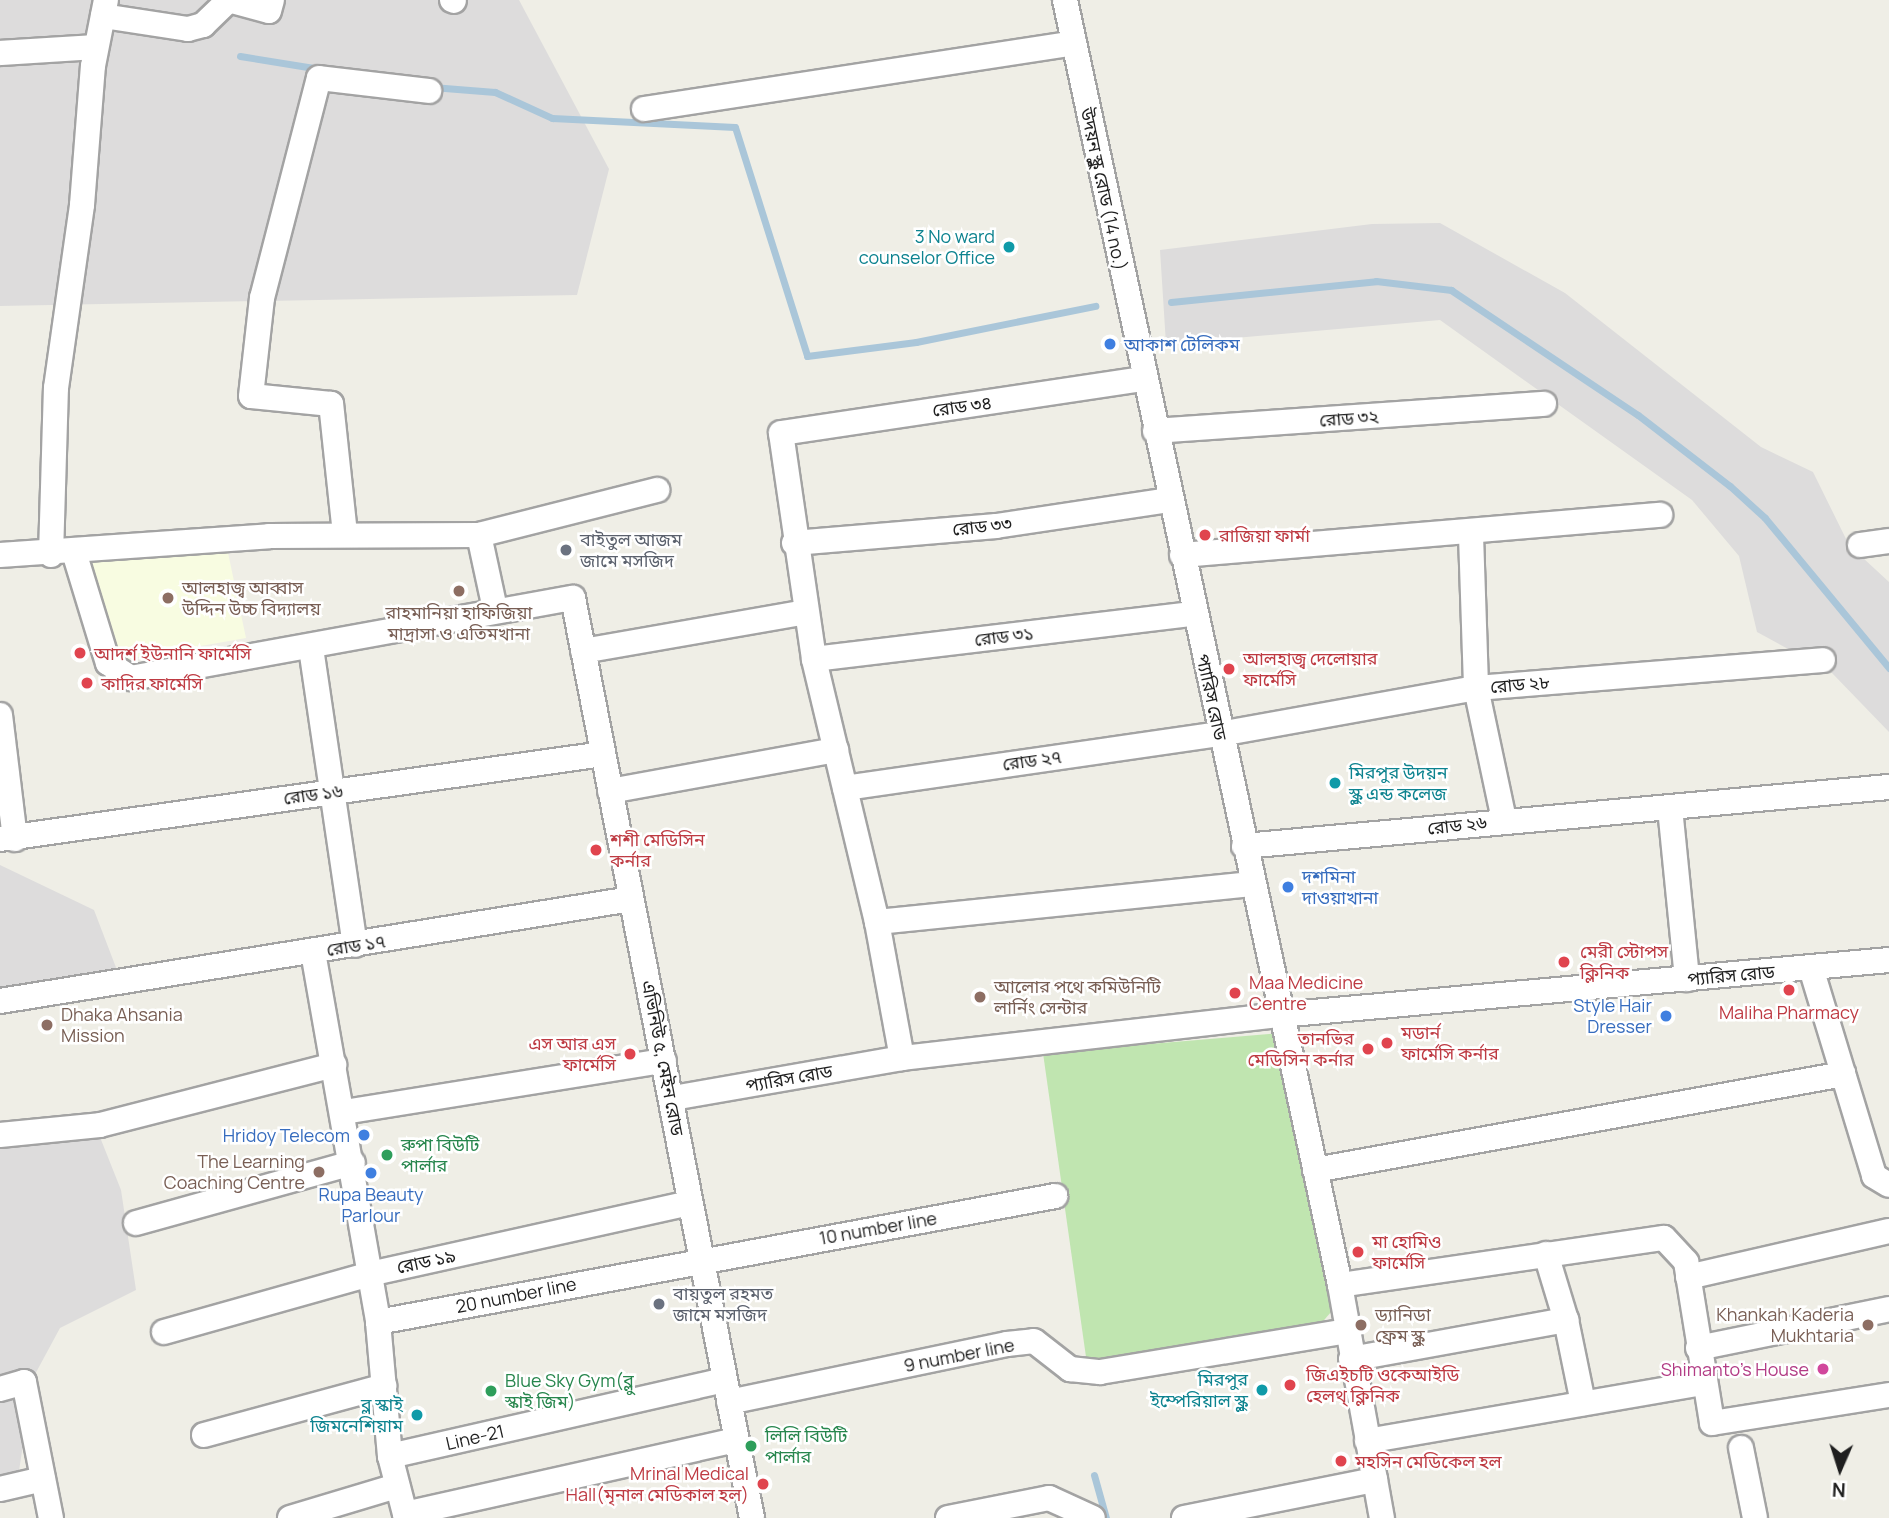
<!DOCTYPE html>
<meta charset="utf-8">
<style>
body{margin:0}
#map{position:relative;width:1889px;height:1518px;overflow:hidden;background:#efeee6;font-family:Manrope,"Noto Sans Bengali",sans-serif}
div>[style]{position:absolute}
.residential>*{inset:0;background:#dddcdc}
.education>*{inset:0;background:#f8fce1}
.grass>*{inset:0;background:#c0e5b0}
.stream>*{height:7px;margin:-3.5px;padding:0 3.5px;transform-origin:3.5px;border-radius:3.5px;background:#aac6d9}
.roads{filter:drop-shadow(2px 0 #a3a3a3) drop-shadow(-2px 0 #a3a3a3) drop-shadow(0 2px #a3a3a3) drop-shadow(0 -2px #a3a3a3)}
.street>*{height:24px;margin:-12px;padding:0 12px;transform-origin:12px;border-radius:12px;background:#fff}
.dots>*{width:19px;height:19px;translate:-50% -50%;box-sizing:border-box;border:4px solid #fff;border-radius:50%}
span{translate:-50% -50%;white-space:nowrap;text-align:center;line-height:1.15;-webkit-text-stroke:5px #fff;paint-order:stroke}
.street-label{font-size:18px;color:#1f1f1f}
.culture-label{font-size:18px;color:#0d838f}
.right{translate:-100% -50%;text-align:right}
.left{translate:0 -50%;text-align:left}
.shop-label{font-size:18px;color:#366cbe}
.health-label{font-size:18px;color:#be3a42}
.worship-label{font-size:18px;color:#5b616d}
.education-label{font-size:18px;color:#785e54}
.leisure-label{font-size:18px;color:#27864d}
.hotel-label{font-size:18px;color:#b23c85}
.north{position:absolute;left:1805px;top:1434px;width:70px;height:70px;-webkit-text-stroke:5px #fff;paint-order:stroke;rotate:183deg;font-size:19px;font-weight:700;line-height:28px;text-align:center;color:#1f1f1f}
.north::after{content:'';display:block;margin:auto;width:24px;height:32px;background:#1f1f1f;clip-path:polygon(50% 0,100% 100%,50% 72%,0 100%)}
</style>
<div id="map">
<div class="residential">
<div style="clip-path:polygon(0 0,519px 0,609px 169px,577px 295px,0 306px)"></div>
<div style="clip-path:polygon(1440px 223px,1565px 293px,1761px 447px,1813px 472px,1849px 545px,1889px 582px,1889px 732px,1832px 673px,1757px 632px,1739px 556px,1692px 500px,1440px 320px,1166px 344px,1160px 250px,1372px 224px)"></div>
<div style="clip-path:polygon(0 865px,94px 910px,120px 978px,0 994px)"></div>
<div style="clip-path:polygon(92px 1117px,121px 1190px,136px 1290px,60px 1328px,33px 1378px,19px 1471px,0 1476px,0 1135px)"></div>
</div>
<div class="education">
<div style="clip-path:polygon(227px 548px,246px 638px,116px 661px,88px 559px)"></div>
</div>
<div class="grass">
<div style="clip-path:polygon(1280px 1033px,1331px 1312px,1319px 1326px,1087px 1364px,1043px 1053px)"></div>
</div>
<div class="stream">
<div style="left:240px;top:56px;width:81px;rotate:9.2deg"></div>
<div style="left:432px;top:87px;width:63px;rotate:4.5deg"></div>
<div style="left:495px;top:92px;width:63px;rotate:24.5deg"></div>
<div style="left:552px;top:118px;width:183px;rotate:2.8deg"></div>
<div style="left:735px;top:127px;width:240px;rotate:72.5deg"></div>
<div style="left:807px;top:356px;width:110px;rotate:-7.3deg"></div>
<div style="left:916px;top:342px;width:183px;rotate:-11.4deg"></div>
<div style="left:1171px;top:302px;width:206px;rotate:-5.8deg"></div>
<div style="left:1376px;top:281px;width:76px;rotate:6.8deg"></div>
<div style="left:1451px;top:290px;width:225px;rotate:33.8deg"></div>
<div style="left:1638px;top:415px;width:116px;rotate:37.7deg"></div>
<div style="left:1730px;top:486px;width:47px;rotate:42.4deg"></div>
<div style="left:1765px;top:518px;width:195px;rotate:50.4deg"></div>
<div style="left:1094px;top:1475px;width:45px;rotate:74.4deg"></div>
</div>
<div class="roads">
<div class="street">
<div style="left:228px;top:0;width:42px;rotate:15deg"></div>
<div style="left:269px;top:11px;width:11px;rotate:-75deg"></div>
<div style="left:452px;top:0;width:2px;rotate:27deg"></div>
<div style="left:1065px;top:0;width:1314px;rotate:77.92deg"></div>
<div style="left:1340px;top:1285px;width:237px;rotate:79.8deg"></div>
<div style="left:103px;top:16px;width:86px;rotate:8.7deg"></div>
<div style="left:188px;top:29px;width:16px;rotate:-15deg"></div>
<div style="left:203px;top:25px;width:33px;rotate:-44deg"></div>
<div style="left:0;top:53px;width:96px;rotate:-3.6deg"></div>
<div style="left:644px;top:109px;width:435px;rotate:-8.7deg"></div>
<div style="left:1155px;top:431px;width:390px;rotate:-4deg"></div>
<div style="left:345px;top:534px;width:131px;rotate:-96.1deg"></div>
<div style="left:331px;top:404px;width:80px;rotate:-174.3deg"></div>
<div style="left:251px;top:396px;width:99px;rotate:-83.6deg"></div>
<div style="left:262px;top:298px;width:227px;rotate:-75.5deg"></div>
<div style="left:319px;top:78px;width:111px;rotate:6.7deg"></div>
<div style="left:479px;top:535px;width:184px;rotate:-14.2deg"></div>
<div style="left:1471px;top:535px;width:153px;rotate:88.1deg"></div>
<div style="left:1476px;top:688px;width:135px;rotate:78deg"></div>
<div style="left:794px;top:543px;width:203px;rotate:-4.8deg"></div>
<div style="left:996px;top:526px;width:176px;rotate:-8.5deg"></div>
<div style="left:1860px;top:545px;width:29px;rotate:-8deg"></div>
<div style="left:74px;top:552px;width:116px;rotate:73deg"></div>
<div style="left:108px;top:663px;width:27px;rotate:33deg"></div>
<div style="left:131px;top:678px;width:449px;rotate:-10.3deg"></div>
<div style="left:573px;top:598px;width:937px;rotate:78.99deg"></div>
<div style="left:0;top:555px;width:270px;rotate:-4deg"></div>
<div style="left:269px;top:536px;width:210px;rotate:-0.3deg"></div>
<div style="left:479px;top:535px;width:76px;rotate:77.8deg"></div>
<div style="left:51px;top:555px;width:167px;rotate:-88.3deg"></div>
<div style="left:56px;top:388px;width:185px;rotate:-81.9deg"></div>
<div style="left:82px;top:205px;width:139px;rotate:-85.5deg"></div>
<div style="left:93px;top:66px;width:67px;rotate:-78.9deg"></div>
<div style="left:1182px;top:555px;width:480px;rotate:-4.8deg"></div>
<div style="left:311px;top:648px;width:300px;rotate:81.6deg"></div>
<div style="left:583px;top:651px;width:226px;rotate:-9.9deg"></div>
<div style="left:814px;top:659px;width:383px;rotate:-6.8deg"></div>
<div style="left:0;top:715px;width:125px;rotate:83.1deg"></div>
<div style="left:845px;top:788px;width:379px;rotate:-8.2deg"></div>
<div style="left:1220px;top:734px;width:260px;rotate:-10.2deg"></div>
<div style="left:1476px;top:688px;width:348px;rotate:-4.6deg"></div>
<div style="left:610px;top:791px;width:230px;rotate:-10.3deg"></div>
<div style="left:1670px;top:808px;width:172px;rotate:84.3deg"></div>
<div style="left:0;top:839px;width:609px;rotate:-8.02deg"></div>
<div style="left:1244px;top:846px;width:648px;rotate:-5.23deg"></div>
<div style="left:877px;top:922px;width:377px;rotate:-5.8deg"></div>
<div style="left:313px;top:952px;width:376px;rotate:80deg"></div>
<div style="left:378px;top:1322px;width:689px;rotate:-10.54deg"></div>
<div style="left:1811px;top:968px;width:217px;rotate:73.1deg"></div>
<div style="left:1874px;top:1176px;width:17px;rotate:31deg"></div>
<div style="left:0;top:1001px;width:639px;rotate:-9.18deg"></div>
<div style="left:902px;top:1058px;width:138px;rotate:-100.4deg"></div>
<div style="left:877px;top:922px;width:270px;rotate:-103.5deg"></div>
<div style="left:814px;top:659px;width:228px;rotate:-98.3deg"></div>
<div style="left:781px;top:433px;width:366px;rotate:-8.5deg"></div>
<div style="left:673px;top:1098px;width:232px;rotate:-9.9deg"></div>
<div style="left:902px;top:1058px;width:380px;rotate:-6.5deg"></div>
<div style="left:1280px;top:1015px;width:611px;rotate:-5.16deg"></div>
<div style="left:344px;top:1112px;width:324px;rotate:-9.1deg"></div>
<div style="left:0;top:1135px;width:100px;rotate:-5.7deg"></div>
<div style="left:100px;top:1125px;width:242px;rotate:-14.4deg"></div>
<div style="left:1315px;top:1170px;width:537px;rotate:-10.3deg"></div>
<div style="left:136px;top:1223px;width:225px;rotate:-15.5deg"></div>
<div style="left:1688px;top:1277px;width:206px;rotate:-12.9deg"></div>
<div style="left:1340px;top:1285px;width:327px;rotate:-8.3deg"></div>
<div style="left:1664px;top:1238px;width:33px;rotate:47deg"></div>
<div style="left:1686px;top:1262px;width:163px;rotate:80.8deg"></div>
<div style="left:1712px;top:1423px;width:179px;rotate:-9deg"></div>
<div style="left:1566px;top:1320px;width:85px;rotate:78.4deg"></div>
<div style="left:378px;top:1322px;width:135px;rotate:84.9deg"></div>
<div style="left:390px;top:1456px;width:64px;rotate:75.5deg"></div>
<div style="left:164px;top:1332px;width:218px;rotate:-15.7deg"></div>
<div style="left:374px;top:1273px;width:324px;rotate:-12.5deg"></div>
<div style="left:1698px;top:1348px;width:195px;rotate:-11.5deg"></div>
<div style="left:1351px;top:1359px;width:219px;rotate:-10.3deg"></div>
<div style="left:1566px;top:1320px;width:69px;rotate:-106.9deg"></div>
<div style="left:0;top:1389px;width:25px;rotate:-16deg"></div>
<div style="left:24px;top:1382px;width:139px;rotate:78.8deg"></div>
<div style="left:729px;top:1402px;width:284px;rotate:-11.8deg"></div>
<div style="left:1007px;top:1344px;width:27px;rotate:-6deg"></div>
<div style="left:1034px;top:1341px;width:46px;rotate:37.9deg"></div>
<div style="left:1070px;top:1369px;width:30px;rotate:6deg"></div>
<div style="left:1100px;top:1372px;width:250px;rotate:-9.4deg"></div>
<div style="left:204px;top:1435px;width:187px;rotate:-15.2deg"></div>
<div style="left:1367px;top:1441px;width:342px;rotate:-9.8deg"></div>
<div style="left:1741px;top:1448px;width:71px;rotate:78.7deg"></div>
<div style="left:390px;top:1456px;width:343px;rotate:-12.8deg"></div>
<div style="left:0;top:1489px;width:44px;rotate:-13.1deg"></div>
<div style="left:405px;top:1514px;width:339px;rotate:-12.6deg"></div>
<div style="left:290px;top:1518px;width:112px;rotate:-16.7deg"></div>
<div style="left:948px;top:1518px;width:103px;rotate:-11.2deg"></div>
<div style="left:1049px;top:1498px;width:48px;rotate:24.4deg"></div>
<div style="left:1184px;top:1518px;width:195px;rotate:-11.3deg"></div>
</div>
</div>
<div class="dots">
<div style="left:1009px;top:247px;background:#0f9aa8"></div>
<div style="left:1110px;top:344px;background:#3f7fe0"></div>
<div style="left:1205px;top:535px;background:#e0444e"></div>
<div style="left:566px;top:550px;background:#6b7280"></div>
<div style="left:459px;top:591px;background:#8d6e63"></div>
<div style="left:168px;top:598px;background:#8d6e63"></div>
<div style="left:80px;top:653px;background:#e0444e"></div>
<div style="left:1229px;top:669px;background:#e0444e"></div>
<div style="left:87px;top:683px;background:#e0444e"></div>
<div style="left:1335px;top:783px;background:#0f9aa8"></div>
<div style="left:596px;top:850px;background:#e0444e"></div>
<div style="left:1288px;top:887px;background:#3f7fe0"></div>
<div style="left:1564px;top:962px;background:#e0444e"></div>
<div style="left:1789px;top:990px;background:#e0444e"></div>
<div style="left:1235px;top:993px;background:#e0444e"></div>
<div style="left:980px;top:997px;background:#8d6e63"></div>
<div style="left:1666px;top:1016px;background:#3f7fe0"></div>
<div style="left:47px;top:1025px;background:#8d6e63"></div>
<div style="left:1387px;top:1043px;background:#e0444e"></div>
<div style="left:1368px;top:1049px;background:#e0444e"></div>
<div style="left:630px;top:1054px;background:#e0444e"></div>
<div style="left:364px;top:1135px;background:#3f7fe0"></div>
<div style="left:387px;top:1155px;background:#2e9e5b"></div>
<div style="left:319px;top:1172px;background:#8d6e63"></div>
<div style="left:371px;top:1173px;background:#3f7fe0"></div>
<div style="left:1358px;top:1252px;background:#e0444e"></div>
<div style="left:659px;top:1304px;background:#6b7280"></div>
<div style="left:1361px;top:1325px;background:#8d6e63"></div>
<div style="left:1868px;top:1325px;background:#8d6e63"></div>
<div style="left:1823px;top:1369px;background:#d1479c"></div>
<div style="left:1290px;top:1385px;background:#e0444e"></div>
<div style="left:1262px;top:1390px;background:#0f9aa8"></div>
<div style="left:491px;top:1391px;background:#2e9e5b"></div>
<div style="left:417px;top:1415px;background:#0f9aa8"></div>
<div style="left:751px;top:1446px;background:#2e9e5b"></div>
<div style="left:1341px;top:1461px;background:#e0444e"></div>
<div style="left:763px;top:1484px;background:#e0444e"></div>
</div>
<div class="street-label">
<span style="left:1104px;top:189px;rotate:78deg">উদয়ন স্কুল রোড (14 no.)</span>
<span style="left:962px;top:406px;rotate:-8deg">রোড ৩৪</span>
<span style="left:1349px;top:418px;rotate:-4deg">রোড ৩২</span>
<span style="left:982px;top:526px;rotate:-6deg">রোড ৩৩</span>
<span style="left:1004px;top:636px;rotate:-7deg">রোড ৩১</span>
<span style="left:1520px;top:684px;rotate:-5deg">রোড ২৮</span>
<span style="left:1212px;top:697px;rotate:78deg">প্যারিস রোড</span>
<span style="left:1032px;top:760px;rotate:-8deg">রোড ২৭</span>
<span style="left:313px;top:794px;rotate:-8deg">রোড ১৬</span>
<span style="left:1457px;top:825px;rotate:-6deg">রোড ২৬</span>
<span style="left:356px;top:945px;rotate:-9deg">রোড ১৭</span>
<span style="left:1731px;top:975px;rotate:-5deg">প্যারিস রোড</span>
<span style="left:663px;top:1058px;rotate:79deg">এভিনিউ ৫, মেইন রোড</span>
<span style="left:789px;top:1078px;rotate:-10deg">প্যারিস রোড</span>
<span style="left:878px;top:1228px;rotate:-10deg">10 number line</span>
<span style="left:426px;top:1261px;rotate:-12deg">রোড ১৯</span>
<span style="left:516px;top:1295px;rotate:-11deg">20 number line</span>
<span style="left:959px;top:1355px;rotate:-11deg">9 number line</span>
<span style="left:475px;top:1437px;rotate:-13deg">Line-21</span>
</div>
<div class="culture-label">
<span class="right" style="left:995px;top:247px">3 No ward<br>counselor Office</span>
<span class="left" style="left:1349px;top:783px">মিরপুর উদয়ন<br>স্কুল এন্ড কলেজ</span>
<span class="right" style="left:1248px;top:1390px">মিরপুর<br>ইম্পেরিয়াল স্কুল</span>
<span class="right" style="left:403px;top:1415px">ব্লু স্কাই<br>জিমনেশিয়াম</span>
</div>
<div class="shop-label">
<span class="left" style="left:1124px;top:344px">আকাশ টেলিকম</span>
<span class="left" style="left:1302px;top:887px">দশমিনা<br>দাওয়াখানা</span>
<span class="right" style="left:1652px;top:1016px">Style Hair<br>Dresser</span>
<span class="right" style="left:350px;top:1135px">Hridoy Telecom</span>
<span style="left:371px;top:1205px">Rupa Beauty<br>Parlour</span>
</div>
<div class="health-label">
<span class="left" style="left:1219px;top:535px">রাজিয়া ফার্মা</span>
<span class="left" style="left:94px;top:653px">আদর্শ ইউনানি ফার্মেসি</span>
<span class="left" style="left:1243px;top:669px">আলহাজ্ব দেলোয়ার<br>ফার্মেসি</span>
<span class="left" style="left:101px;top:683px">কাদির ফার্মেসি</span>
<span class="left" style="left:610px;top:850px">শশী মেডিসিন<br>কর্নার</span>
<span class="left" style="left:1580px;top:962px">মেরী স্টোপস<br>ক্লিনিক</span>
<span class="left" style="left:1249px;top:993px">Maa Medicine<br>Centre</span>
<span style="left:1789px;top:1012px">Maliha Pharmacy</span>
<span class="left" style="left:1401px;top:1043px">মডার্ন<br>ফার্মেসি কর্নার</span>
<span class="right" style="left:1354px;top:1049px">তানভির<br>মেডিসিন কর্নার</span>
<span class="right" style="left:616px;top:1054px">এস আর এস<br>ফার্মেসি</span>
<span class="left" style="left:1372px;top:1252px">মা হোমিও<br>ফার্মেসি</span>
<span class="left" style="left:1306px;top:1385px">জিএইচটি ওকেআইডি<br>হেলথ্ ক্লিনিক</span>
<span class="left" style="left:1355px;top:1461px">মহসিন মেডিকেল হল</span>
<span class="right" style="left:749px;top:1484px">Mrinal Medical<br>Hall(মৃনাল মেডিকাল হল)</span>
</div>
<div class="worship-label">
<span class="left" style="left:580px;top:550px">বাইতুল আজম<br>জামে মসজিদ</span>
<span class="left" style="left:673px;top:1304px">বায়তুল রহমত<br>জামে মসজিদ</span>
</div>
<div class="education-label">
<span class="left" style="left:182px;top:598px">আলহাজ্ব আব্বাস<br>উদ্দিন উচ্চ বিদ্যালয়</span>
<span style="left:459px;top:623px">রাহমানিয়া হাফিজিয়া<br>মাদ্রাসা ও এতিমখানা</span>
<span class="left" style="left:994px;top:997px">আলোর পথে কমিউনিটি<br>লার্নিং সেন্টার</span>
<span class="left" style="left:61px;top:1025px">Dhaka Ahsania<br>Mission</span>
<span class="right" style="left:305px;top:1172px">The Learning<br>Coaching Centre</span>
<span class="left" style="left:1375px;top:1325px">ড্যানিডা<br>ফ্রেম স্কুল</span>
<span class="right" style="left:1854px;top:1325px">Khankah Kaderia<br>Mukhtaria</span>
</div>
<div class="leisure-label">
<span class="left" style="left:401px;top:1155px">রুপা বিউটি<br>পার্লার</span>
<span class="left" style="left:505px;top:1391px">Blue Sky Gym(ব্লু<br>স্কাই জিম)</span>
<span class="left" style="left:765px;top:1446px">লিলি বিউটি<br>পার্লার</span>
</div>
<div class="hotel-label">
<span class="right" style="left:1809px;top:1369px">Shimanto's House</span>
</div>
<div class="north">N</div>
</div>
